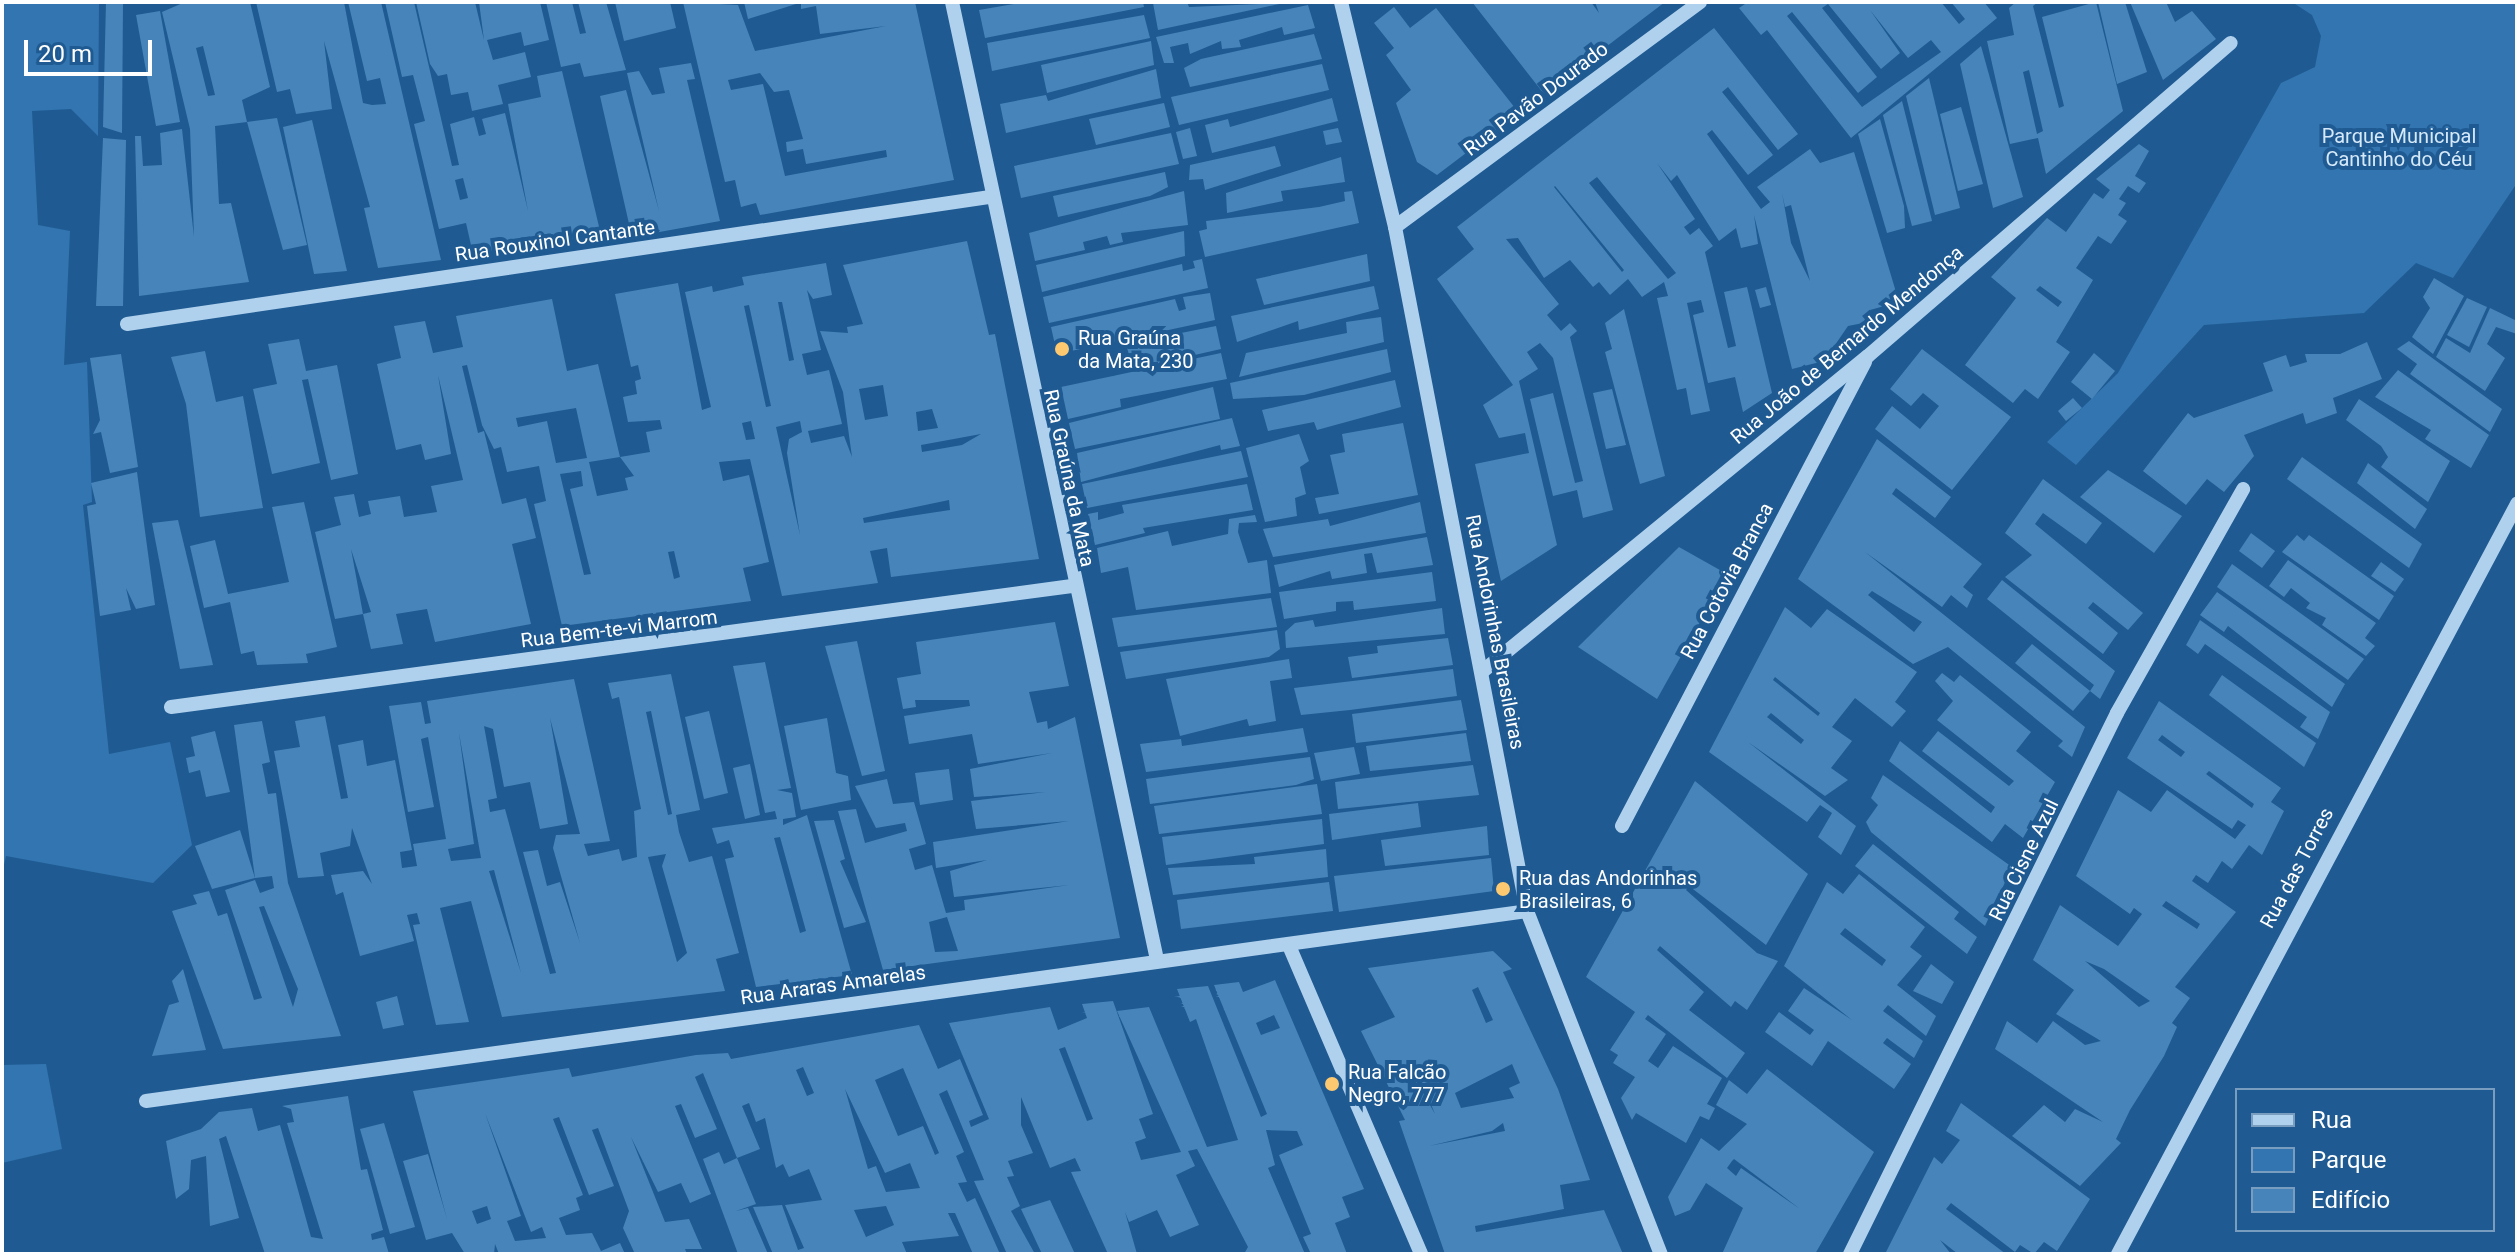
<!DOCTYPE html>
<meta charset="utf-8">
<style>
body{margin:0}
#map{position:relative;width:2519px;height:1256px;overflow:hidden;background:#1f5b92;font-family:Roboto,sans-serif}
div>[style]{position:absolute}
.green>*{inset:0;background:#3275b0}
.building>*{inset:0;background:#4784b9}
.minor>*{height:14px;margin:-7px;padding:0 7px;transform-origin:7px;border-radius:7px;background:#b0d1ee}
.dots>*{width:22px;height:22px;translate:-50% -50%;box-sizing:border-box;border:4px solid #1f5b92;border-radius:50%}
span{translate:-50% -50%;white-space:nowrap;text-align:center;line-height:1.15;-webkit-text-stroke:8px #1f5b92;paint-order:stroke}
.street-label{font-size:20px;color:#fff}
.park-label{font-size:20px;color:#d6e9fa}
.poi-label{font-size:20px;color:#fff}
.left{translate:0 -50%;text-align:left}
.frame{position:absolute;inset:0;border:4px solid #fff;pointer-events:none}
.legend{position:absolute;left:2235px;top:1088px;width:260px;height:144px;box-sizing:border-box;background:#1f5b92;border:2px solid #799dbe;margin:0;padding:10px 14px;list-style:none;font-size:24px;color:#fff}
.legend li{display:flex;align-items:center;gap:16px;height:40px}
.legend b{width:40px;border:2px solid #799dbe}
.scale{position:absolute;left:24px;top:40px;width:128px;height:36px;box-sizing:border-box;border:4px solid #fff;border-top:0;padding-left:10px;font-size:24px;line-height:28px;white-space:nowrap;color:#fff;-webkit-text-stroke:6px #1f5b92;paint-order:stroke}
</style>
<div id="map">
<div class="green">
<div style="clip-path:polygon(2px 2px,99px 2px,98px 136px,71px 109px,32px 111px,38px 225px,70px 231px,64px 365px,87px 362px,92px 502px,83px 505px,109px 754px,170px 742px,192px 845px,153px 883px,6px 856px,2px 874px)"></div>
<div style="clip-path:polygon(2292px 2px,2517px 2px,2517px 183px,2453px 278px,2416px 263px,2364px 313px,2204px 325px,2076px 465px,2047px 442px,2118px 373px,2281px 83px,2315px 67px,2321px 36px,2312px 15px)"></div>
<div style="clip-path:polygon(46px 1064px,62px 1149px,2px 1163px,2px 1065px)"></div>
</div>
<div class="building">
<div style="clip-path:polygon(106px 2px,123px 2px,122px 133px,103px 127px)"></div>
<div style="clip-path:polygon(evenodd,185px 2px,250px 2px,270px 87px,242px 100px,247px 122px,215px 126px,219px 204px,231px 203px,249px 282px,139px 296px,135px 136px,141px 136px,143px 166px,162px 165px,160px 133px,182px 129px,194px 237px,190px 129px,162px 12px,185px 2px,203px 46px,215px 95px,208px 96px,196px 48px,203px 46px)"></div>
<div style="clip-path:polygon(256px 2px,344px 2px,363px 103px,372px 105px,386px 104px,380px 78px,367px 81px,348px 2px,381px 2px,441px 260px,378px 268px,364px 208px,370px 207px,324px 41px,332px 109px,296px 114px,290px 89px,277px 92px)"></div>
<div style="clip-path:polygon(evenodd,385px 2px,414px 2px,452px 166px,459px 165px,450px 124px,474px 117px,479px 136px,486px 134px,482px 119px,505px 113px,528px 211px,508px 104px,541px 97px,537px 76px,562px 71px,601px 235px,473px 254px,466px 223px,439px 229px,414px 124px,425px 121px,413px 75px,402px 77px,385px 2px,463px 178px,468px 198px,460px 200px,455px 180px,463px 178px)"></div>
<div style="clip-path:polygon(416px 2px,475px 2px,484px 40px,479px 2px,540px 2px,549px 40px,524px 46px,521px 32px,487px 40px,493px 60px,525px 52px,531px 77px,498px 85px,503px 104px,472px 111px,468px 92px,451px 95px,447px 74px,438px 76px,430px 64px)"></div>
<div style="clip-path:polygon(546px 2px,572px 2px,580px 34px,586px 33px,578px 2px,606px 2px,626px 70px,584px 77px,580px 63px,561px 67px)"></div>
<div style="clip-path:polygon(615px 2px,670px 2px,676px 28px,624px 41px)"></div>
<div style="clip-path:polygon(evenodd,683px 2px,738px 5px,755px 51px,886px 26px,820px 34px,816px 6px,801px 9px,801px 2px,915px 2px,954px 180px,760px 215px,756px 203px,741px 207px,735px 180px,725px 182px,683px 2px,760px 73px,774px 92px,789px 90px,803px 139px,786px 142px,787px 152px,803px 149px,806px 164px,886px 150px,887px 157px,785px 176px,763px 84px,731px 90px,728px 80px,760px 73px)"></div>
<div style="clip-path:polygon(744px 2px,796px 2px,796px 4px,748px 19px)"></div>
<div style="clip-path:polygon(1025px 2px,1143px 2px,1144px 7px,985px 38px,979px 10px)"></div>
<div style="clip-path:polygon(1187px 2px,1189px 7px,1284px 3px,1158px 30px,1153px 3px)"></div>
<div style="clip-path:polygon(1472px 2px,1591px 2px,1599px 13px,1595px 2px,1665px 2px,1544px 94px)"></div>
<div style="clip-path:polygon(evenodd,1748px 2px,1941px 2px,1959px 24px,1965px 19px,1951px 2px,1984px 2px,1997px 18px,1851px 138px,1767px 30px,1761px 35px,1739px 8px,1748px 2px,1828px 4px,1881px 69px,1900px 53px,1870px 10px,1908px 58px,1931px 40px,1941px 52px,1862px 107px,1787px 16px,1792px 12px,1858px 93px,1877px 77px,1822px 8px,1828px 4px)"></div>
<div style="clip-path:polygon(evenodd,2016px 2px,2038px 2px,2033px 6px,2059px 108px,2064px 106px,2042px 17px,2096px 2px,2123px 111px,2046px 174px,2038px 138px,2010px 144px,1987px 41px,2014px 35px,2009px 8px,2016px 2px,2029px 70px,2043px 131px,2037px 134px,2023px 72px,2029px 70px)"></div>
<div style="clip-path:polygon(2098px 2px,2125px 2px,2147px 72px,2117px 84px)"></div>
<div style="clip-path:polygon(2130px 2px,2166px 2px,2175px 22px,2192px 11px,2216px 39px,2163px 80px)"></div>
<div style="clip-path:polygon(1308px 5px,1315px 28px,1284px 35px,1282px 27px,1239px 40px,1241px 47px,1222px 49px,1221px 41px,1190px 54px,1188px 43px,1170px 47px,1174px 63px,1164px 63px,1156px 37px)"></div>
<div style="clip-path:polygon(1394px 7px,1410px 28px,1436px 8px,1519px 113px,1437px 175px,1417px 162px,1396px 103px,1411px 90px,1386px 55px,1394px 48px,1374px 23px)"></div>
<div style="clip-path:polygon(160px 11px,180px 122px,156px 126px,136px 15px)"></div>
<div style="clip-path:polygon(1144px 15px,1150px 38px,992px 71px,987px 43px)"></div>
<div style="clip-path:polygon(evenodd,1714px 28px,1798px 134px,1778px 150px,1728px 87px,1722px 92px,1773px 155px,1748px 175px,1712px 130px,1707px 134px,1761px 209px,1770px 202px,1757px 187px,1810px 149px,1820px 163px,1854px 152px,1899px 302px,1870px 310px,1873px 321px,1848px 326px,1824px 361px,1792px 369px,1754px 215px,1758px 244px,1741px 248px,1736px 228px,1719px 241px,1677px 175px,1671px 181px,1657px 163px,1695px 219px,1684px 227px,1690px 235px,1699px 228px,1713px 246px,1705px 252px,1728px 348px,1736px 346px,1724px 292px,1747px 287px,1772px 393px,1743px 412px,1735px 377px,1708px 383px,1693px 315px,1704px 312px,1701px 300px,1687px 303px,1710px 411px,1691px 415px,1686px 388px,1677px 390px,1657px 298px,1668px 296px,1664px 282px,1642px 297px,1628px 279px,1610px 295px,1599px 282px,1593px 287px,1570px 260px,1544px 278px,1518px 238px,1506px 239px,1559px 304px,1547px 315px,1561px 331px,1570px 323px,1577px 331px,1570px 337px,1613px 510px,1583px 518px,1577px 490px,1553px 496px,1530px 399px,1553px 393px,1575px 483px,1583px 481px,1553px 358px,1540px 343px,1527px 352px,1538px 369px,1519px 381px,1557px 545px,1501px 581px,1475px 464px,1529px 453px,1525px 433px,1499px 438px,1483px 405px,1513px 385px,1437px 279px,1474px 249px,1457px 227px,1714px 28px,1597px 177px,1676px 273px,1668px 279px,1629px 232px,1589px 183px,1597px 177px,1714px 28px,1555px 186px,1624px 270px,1622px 272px,1554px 187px,1555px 186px,1714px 28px,1782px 193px,1785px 207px,1791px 205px,1810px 281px,1791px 243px,1782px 193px)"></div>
<div style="clip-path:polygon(1314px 34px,1322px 59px,1190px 87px,1184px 68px,1201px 59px)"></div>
<div style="clip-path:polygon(1151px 41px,1154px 65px,1047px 93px,1041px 65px)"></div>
<div style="clip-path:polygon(1981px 46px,2023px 197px,1993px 208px,1960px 64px)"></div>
<div style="clip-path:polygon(691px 63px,695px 79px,687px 80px,720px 221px,632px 237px,600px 96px,626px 90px,659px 211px,627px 73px,639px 71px,652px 95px,665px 93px,659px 68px)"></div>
<div style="clip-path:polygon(1322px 64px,1329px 90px,1179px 125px,1171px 97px)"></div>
<div style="clip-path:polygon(1156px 69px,1161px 98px,1006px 133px,1000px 104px,1046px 95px,1048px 101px)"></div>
<div style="clip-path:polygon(1929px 78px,1960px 208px,1935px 215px,1906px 96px)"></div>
<div style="clip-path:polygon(1332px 98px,1338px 121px,1212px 153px,1205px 125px,1228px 119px,1230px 127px)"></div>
<div style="clip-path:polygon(1902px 101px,1932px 221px,1912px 226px,1883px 115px)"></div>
<div style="clip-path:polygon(1164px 103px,1170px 127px,1096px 145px,1089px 119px)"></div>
<div style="clip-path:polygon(1961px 107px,1983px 184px,1958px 191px,1940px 114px)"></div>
<div style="clip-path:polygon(277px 118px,307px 245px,283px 250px,247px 122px)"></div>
<div style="clip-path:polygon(1880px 119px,1904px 206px,1905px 228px,1887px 233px,1858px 134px)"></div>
<div style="clip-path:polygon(312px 120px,347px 271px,314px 274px,283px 127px)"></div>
<div style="clip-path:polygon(1190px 128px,1197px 156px,1183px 159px,1176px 132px)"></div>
<div style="clip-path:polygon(1338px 128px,1342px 142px,1326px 145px,1323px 131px)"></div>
<div style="clip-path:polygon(1171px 133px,1179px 164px,1021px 198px,1014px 166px)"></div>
<div style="clip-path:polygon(103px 138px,126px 140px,123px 306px,96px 306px)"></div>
<div style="clip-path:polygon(evenodd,2139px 144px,2149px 151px,2135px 176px,2146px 183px,2139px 193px,2128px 186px,2119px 199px,2126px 203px,2118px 215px,2127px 221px,2111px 244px,2098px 236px,2076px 268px,2093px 280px,2056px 342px,2070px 352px,2038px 399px,2025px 389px,2013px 403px,1965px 365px,2016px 298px,1991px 277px,2047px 218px,2066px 232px,2094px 193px,2103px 199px,2110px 190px,2096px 179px,2139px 144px,2040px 286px,2062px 302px,2058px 307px,2036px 290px,2040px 286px)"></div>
<div style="clip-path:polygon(1275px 146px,1281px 166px,1205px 190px,1203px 179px,1189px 180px,1190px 165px)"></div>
<div style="clip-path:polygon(1341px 157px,1345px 182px,1281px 191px,1283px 201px,1227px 213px,1226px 193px)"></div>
<div style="clip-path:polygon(1165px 172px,1168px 187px,1150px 196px,1058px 217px,1053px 196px)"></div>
<div style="clip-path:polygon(1184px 191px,1188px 225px,1121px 233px,1123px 242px,1110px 245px,1107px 236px,1083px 242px,1085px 250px,1035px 261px,1029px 233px)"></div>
<div style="clip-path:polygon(1352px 191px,1359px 223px,1205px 257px,1199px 231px,1207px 229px,1206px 221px,1319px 207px,1345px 201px,1344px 192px)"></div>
<div style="clip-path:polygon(1184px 231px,1185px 256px,1042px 292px,1036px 265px)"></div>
<div style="clip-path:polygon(evenodd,967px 241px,989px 335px,995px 334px,1039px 559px,891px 577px,887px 548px,870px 551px,878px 583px,782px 596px,750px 459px,719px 462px,723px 481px,749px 475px,769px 562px,743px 568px,751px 601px,562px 626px,534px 504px,546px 501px,539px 466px,507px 472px,501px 447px,494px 449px,482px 425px,467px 365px,462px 366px,478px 433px,484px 431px,502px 504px,526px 498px,536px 538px,512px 544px,531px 624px,435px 642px,427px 609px,396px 614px,403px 644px,371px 649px,363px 614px,371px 612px,351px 549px,363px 614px,335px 619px,315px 532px,341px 525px,334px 497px,354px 494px,359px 517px,371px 514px,368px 501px,400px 496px,404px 517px,437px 512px,431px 486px,463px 480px,438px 375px,451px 454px,425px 460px,421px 444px,396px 450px,377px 364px,401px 358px,394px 326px,425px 321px,433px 353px,463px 347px,456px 316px,552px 299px,567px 371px,598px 364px,620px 457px,589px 462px,597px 496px,628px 490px,625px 478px,634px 476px,620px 457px,650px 452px,646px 432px,662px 429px,660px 420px,628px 422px,623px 397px,637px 394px,635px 381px,641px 379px,638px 365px,631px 367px,615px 294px,678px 283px,702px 410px,711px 407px,685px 292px,712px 286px,713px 292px,744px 285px,742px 277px,826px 263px,832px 295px,813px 299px,807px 290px,821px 350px,802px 354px,807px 375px,829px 370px,842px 424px,808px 431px,811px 443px,844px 436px,852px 457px,843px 392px,820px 331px,848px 333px,847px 327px,863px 324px,843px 265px,967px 241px,778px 302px,782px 302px,794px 360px,789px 361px,778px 302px,967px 241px,749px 305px,771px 406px,766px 407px,744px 306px,749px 305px,967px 241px,883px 385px,888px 416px,865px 420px,859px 389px,883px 385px,967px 241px,576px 408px,587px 458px,556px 463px,547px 421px,518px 427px,516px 418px,576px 408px,967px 241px,932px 409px,938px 428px,918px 431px,916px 412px,932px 409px,967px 241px,751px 421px,755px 439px,746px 440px,742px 423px,751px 421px,967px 241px,800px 421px,802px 432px,789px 439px,787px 453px,800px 535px,776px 427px,800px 421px,967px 241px,981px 434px,962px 445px,922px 452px,921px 445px,981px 434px,967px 241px,581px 471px,583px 486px,570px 489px,591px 574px,584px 575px,560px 474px,581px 471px,967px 241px,949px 500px,950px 510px,864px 523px,863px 518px,949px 500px,967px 241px,674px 551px,680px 577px,674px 579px,668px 552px,674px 551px)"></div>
<div style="clip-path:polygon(1367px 254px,1370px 281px,1264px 305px,1256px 279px)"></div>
<div style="clip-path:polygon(1202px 259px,1208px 288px,1049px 323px,1043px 297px,1182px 264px,1183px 271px,1195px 268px,1193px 261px)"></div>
<div style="clip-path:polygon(2434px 278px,2464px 296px,2433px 354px,2412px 337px,2430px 308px,2423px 297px)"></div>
<div style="clip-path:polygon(1374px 286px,1379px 309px,1299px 330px,1298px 321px,1237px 342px,1231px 316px)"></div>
<div style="clip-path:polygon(1766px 287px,1771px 305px,1760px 308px,1755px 290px)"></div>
<div style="clip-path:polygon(1210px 293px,1215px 320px,1057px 354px,1051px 327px,1175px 299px,1179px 311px,1186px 309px,1183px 297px)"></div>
<div style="clip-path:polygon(2467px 298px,2487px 307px,2469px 347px,2447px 335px)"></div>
<div style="clip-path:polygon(2490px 308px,2517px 321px,2517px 334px,2496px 327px,2487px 344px,2505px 358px,2485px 391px,2436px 357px,2446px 338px,2470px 353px)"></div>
<div style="clip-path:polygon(1624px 309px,1665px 476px,1640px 484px,1605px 352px,1612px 349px,1605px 323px)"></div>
<div style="clip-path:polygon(1381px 317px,1384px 342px,1239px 377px,1246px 353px,1347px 333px,1346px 322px)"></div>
<div style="clip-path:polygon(1216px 326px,1221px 349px,1133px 369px,1126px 344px)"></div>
<div style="clip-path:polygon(299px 339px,306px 371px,337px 365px,358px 474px,331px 480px,308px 379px,302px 380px,320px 463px,272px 474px,253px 389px,277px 384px,268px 344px)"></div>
<div style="clip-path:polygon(2409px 341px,2502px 409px,2490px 432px,2410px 374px,2417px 364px,2397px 349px)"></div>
<div style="clip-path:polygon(2367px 342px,2382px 379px,2333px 398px,2337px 413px,2306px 424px,2303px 413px,2244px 435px,2254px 456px,2224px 492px,2207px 479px,2186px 505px,2143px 471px,2188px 413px,2194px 418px,2273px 391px,2263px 363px,2286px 355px,2290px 367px,2307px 362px,2305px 354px,2340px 354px)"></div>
<div style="clip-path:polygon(1387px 349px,1391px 372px,1304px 395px,1233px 399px,1230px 383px)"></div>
<div style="clip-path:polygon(1922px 349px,2011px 417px,1952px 490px,1875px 429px,1892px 406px,1920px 429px,1939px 406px,1923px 393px,1911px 406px,1890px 389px)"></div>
<div style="clip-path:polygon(205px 351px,216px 402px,243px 396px,263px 508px,200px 517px,186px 404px,171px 357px)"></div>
<div style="clip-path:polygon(1221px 353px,1227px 379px,1120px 399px,1121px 407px,1068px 419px,1061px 387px)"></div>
<div style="clip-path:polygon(2094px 353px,2115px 371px,2092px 399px,2071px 382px)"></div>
<div style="clip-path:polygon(121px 354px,138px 467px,110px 473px,101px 432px,93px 434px,100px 420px,90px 358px)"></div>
<div style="clip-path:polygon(2398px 370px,2489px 435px,2471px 468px,2425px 439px,2431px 430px,2375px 397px)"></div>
<div style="clip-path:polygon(1395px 380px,1401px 407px,1317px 430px,1314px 422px,1268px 431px,1262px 410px)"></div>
<div style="clip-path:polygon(1213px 387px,1220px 419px,1075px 449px,1069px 423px)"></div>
<div style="clip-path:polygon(1612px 389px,1626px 445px,1606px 449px,1593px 393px)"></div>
<div style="clip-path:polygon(2073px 398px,2082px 408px,2066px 421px,2058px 411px)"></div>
<div style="clip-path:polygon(2359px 399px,2450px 461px,2428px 502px,2381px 467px,2388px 457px,2381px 446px,2346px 420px)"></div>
<div style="clip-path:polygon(1232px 418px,1240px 446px,1221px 450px,1220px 445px,1081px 482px,1077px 453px)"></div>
<div style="clip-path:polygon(1403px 423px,1418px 495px,1319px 514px,1315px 498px,1339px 494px,1330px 455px,1345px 452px,1342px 434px)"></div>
<div style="clip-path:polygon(1299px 434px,1309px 461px,1300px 467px,1306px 494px,1295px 498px,1297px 516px,1265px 522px,1246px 448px)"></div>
<div style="clip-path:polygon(evenodd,1877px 439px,1951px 497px,1935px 518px,1896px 488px,1892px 494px,1982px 564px,1963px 587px,1973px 595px,1967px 608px,1951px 595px,1942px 607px,1865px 552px,2085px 727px,2072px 757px,2058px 746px,2063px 741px,1948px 647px,1913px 664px,1798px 579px,1877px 439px,1872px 591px,1922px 622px,1914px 632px,1868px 595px,1872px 591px)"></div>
<div style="clip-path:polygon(1241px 451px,1248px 477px,1087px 508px,1082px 484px)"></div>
<div style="clip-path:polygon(2302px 457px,2422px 544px,2409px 568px,2287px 479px)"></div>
<div style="clip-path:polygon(2368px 463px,2427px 509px,2415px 529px,2357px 483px)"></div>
<div style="clip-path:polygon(2108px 470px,2182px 516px,2154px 553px,2080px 497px)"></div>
<div style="clip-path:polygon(137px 472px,155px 605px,136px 609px,126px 588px,131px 610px,100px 616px,87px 506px,96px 504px,91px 483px)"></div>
<div style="clip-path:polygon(2043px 479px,2102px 523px,2086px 544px,2043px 513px,2035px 524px,2143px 613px,2128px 630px,2093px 602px,2088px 608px,2118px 633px,2103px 654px,2005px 577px,2032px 555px,2005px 533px)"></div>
<div style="clip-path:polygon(1247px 484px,1253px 510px,1143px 528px,1145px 533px,1095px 545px,1088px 514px,1098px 512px,1098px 520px,1124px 513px,1122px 505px)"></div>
<div style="clip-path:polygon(304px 502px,337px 647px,306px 654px,308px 663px,257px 665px,254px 651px,241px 654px,230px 602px,204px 608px,190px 546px,215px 540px,228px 594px,289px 582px,272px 507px)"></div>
<div style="clip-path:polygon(1420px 502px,1426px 533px,1273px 557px,1263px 529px,1328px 519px,1330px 526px)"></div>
<div style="clip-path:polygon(1255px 515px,1257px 522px,1239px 523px,1238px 532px,1248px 563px,1267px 560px,1271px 593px,1136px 610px,1128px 567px,1101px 573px,1097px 548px,1168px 531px,1172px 546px,1228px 534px,1229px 519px)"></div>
<div style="clip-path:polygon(178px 520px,213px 665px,180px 669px,152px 523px)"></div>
<div style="clip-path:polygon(2251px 533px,2275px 551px,2262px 568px,2239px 551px)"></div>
<div style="clip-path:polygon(2297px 535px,2304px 541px,2309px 535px,2394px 596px,2379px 620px,2282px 552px)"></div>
<div style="clip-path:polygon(1427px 537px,1433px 565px,1377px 573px,1372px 553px,1364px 554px,1367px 573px,1332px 579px,1330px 571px,1279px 587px,1274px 565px)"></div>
<div style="clip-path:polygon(1679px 547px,1727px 574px,1657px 699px,1578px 647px)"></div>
<div style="clip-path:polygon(2288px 560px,2376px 623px,2365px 638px,2375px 646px,2366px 656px,2322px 625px,2326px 618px,2306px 608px,2310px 603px,2291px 588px,2284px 597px,2269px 586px)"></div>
<div style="clip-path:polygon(2381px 562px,2404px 579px,2395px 592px,2371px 576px)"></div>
<div style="clip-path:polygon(2232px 564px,2364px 659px,2348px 680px,2217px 587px)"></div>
<div style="clip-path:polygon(1432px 572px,1436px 601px,1354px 610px,1353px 601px,1336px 602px,1336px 611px,1284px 619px,1279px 592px)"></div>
<div style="clip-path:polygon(2002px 580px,2115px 671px,2100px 699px,2090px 691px,2094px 685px,1987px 599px)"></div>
<div style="clip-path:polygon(2217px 592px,2345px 684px,2332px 707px,2228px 626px,2224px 632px,2200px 615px)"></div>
<div style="clip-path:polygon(1271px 598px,1277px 627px,1118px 647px,1112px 618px)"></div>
<div style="clip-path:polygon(evenodd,1785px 607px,1811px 628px,1827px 609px,1917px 672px,1895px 702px,1906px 711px,1892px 727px,1855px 698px,1832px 727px,1852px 741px,1831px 768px,1848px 780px,1825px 796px,1748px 742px,1856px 826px,1841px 855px,1818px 837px,1832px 813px,1820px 805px,1807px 822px,1709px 752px,1785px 607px,1775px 677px,1820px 713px,1818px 716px,1773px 680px,1775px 677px,1785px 607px,1771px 713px,1804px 740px,1801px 744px,1767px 717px,1771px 713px)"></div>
<div style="clip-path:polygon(1442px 608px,1445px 634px,1286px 648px,1285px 632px,1295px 623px,1313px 620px,1315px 627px)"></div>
<div style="clip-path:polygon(2200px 620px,2330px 712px,2318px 739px,2300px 727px,2307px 717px,2222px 656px,2205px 644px,2198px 654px,2186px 645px)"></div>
<div style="clip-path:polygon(evenodd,1055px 622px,1069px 686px,1029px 692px,1037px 723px,1047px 721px,1048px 729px,1075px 717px,1120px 938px,883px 970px,838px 811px,856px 809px,865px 843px,907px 831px,905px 823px,876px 828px,855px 786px,887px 779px,893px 804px,914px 802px,926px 844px,909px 849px,915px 870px,932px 865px,946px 913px,965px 910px,964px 900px,1069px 885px,954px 897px,950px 871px,987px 860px,936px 868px,933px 842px,1069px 821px,976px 829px,971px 801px,1046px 792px,974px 797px,970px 769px,1052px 753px,978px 764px,972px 734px,909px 744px,904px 716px,970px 706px,969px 700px,915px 700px,916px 707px,903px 709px,897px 678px,921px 674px,916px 642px,1055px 622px,947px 917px,958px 951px,935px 952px,929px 922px,947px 917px)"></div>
<div style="clip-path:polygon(1277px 630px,1280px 649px,1269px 657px,1126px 679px,1120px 652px)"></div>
<div style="clip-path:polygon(1448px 638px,1453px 665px,1352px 678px,1348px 657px,1378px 653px,1377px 646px)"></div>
<div style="clip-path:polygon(857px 641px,885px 771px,862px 776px,825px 646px)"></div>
<div style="clip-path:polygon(2032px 644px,2090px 691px,2073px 711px,2015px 663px)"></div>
<div style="clip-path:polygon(1289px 659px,1292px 678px,1270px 681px,1276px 721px,1249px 726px,1247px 719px,1180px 736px,1166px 679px)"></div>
<div style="clip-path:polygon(evenodd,765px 662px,791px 788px,777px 790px,792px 793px,796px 817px,783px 819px,783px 825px,807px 815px,852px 975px,756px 987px,725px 859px,734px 857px,729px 840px,717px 844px,712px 828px,777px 819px,775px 811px,765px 813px,733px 666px,765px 662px,780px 837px,806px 931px,800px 933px,774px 838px,780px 837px)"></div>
<div style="clip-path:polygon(1453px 669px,1457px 696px,1350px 710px,1301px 715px,1294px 688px)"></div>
<div style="clip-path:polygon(1942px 673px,1954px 682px,1960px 675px,2031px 732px,2016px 751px,2055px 782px,2023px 838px,2005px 824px,1992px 842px,1889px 761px,1900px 741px,1991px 813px,1995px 807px,1922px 751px,1938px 731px,2009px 786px,2014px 781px,1937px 720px,1953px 701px,1935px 681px)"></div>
<div style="clip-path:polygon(evenodd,671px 674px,700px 810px,676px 815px,679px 832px,689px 862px,712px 856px,739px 953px,716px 959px,725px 991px,502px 1017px,471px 901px,440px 908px,469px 1022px,436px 1025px,413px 925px,420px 924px,417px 913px,407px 915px,414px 941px,360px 956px,343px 892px,336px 895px,331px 875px,363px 871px,372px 884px,352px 828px,350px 846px,320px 853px,324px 876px,298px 878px,274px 751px,300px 747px,295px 721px,325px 716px,341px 799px,348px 798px,338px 745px,363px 740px,367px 766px,395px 760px,412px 850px,400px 852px,402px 868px,417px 866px,413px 844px,446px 839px,428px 737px,421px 739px,434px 807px,408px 812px,389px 706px,421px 702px,425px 724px,431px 723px,427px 701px,574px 679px,610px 841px,584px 844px,588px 856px,619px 849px,622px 861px,637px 857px,634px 811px,641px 809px,619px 697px,612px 699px,608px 683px,671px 674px,651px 711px,672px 814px,668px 815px,646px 712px,651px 711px,671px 674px,550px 718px,580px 834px,556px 835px,553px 848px,580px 943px,560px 882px,547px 886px,538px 850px,523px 852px,556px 973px,550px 974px,505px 809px,490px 812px,488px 800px,497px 798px,484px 726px,493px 729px,504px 787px,530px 782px,540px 829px,568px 824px,550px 718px,671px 674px,459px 733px,481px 858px,451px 861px,448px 849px,474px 844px,459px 733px,671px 674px,666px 854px,662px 866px,687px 953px,677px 962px,648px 857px,666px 854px,671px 674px,494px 870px,521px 973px,489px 871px,494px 870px)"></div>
<div style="clip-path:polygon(2222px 675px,2316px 743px,2304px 767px,2209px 695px)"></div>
<div style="clip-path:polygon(1461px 700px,1467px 730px,1356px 743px,1352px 714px)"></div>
<div style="clip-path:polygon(evenodd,2159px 701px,2281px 788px,2271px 802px,2284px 811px,2262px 855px,2249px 845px,2232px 869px,2222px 861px,2208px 883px,2196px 875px,2192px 881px,2236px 912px,2175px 987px,2190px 998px,2172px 1023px,2177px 1027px,2164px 1056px,2130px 1110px,2116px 1139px,2121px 1143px,2080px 1186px,2012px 1136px,2044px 1105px,2065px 1122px,2075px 1109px,2103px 1122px,1995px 1049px,2007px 1021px,2037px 1043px,2053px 1021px,2085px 1045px,2101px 1041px,2056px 1014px,2074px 990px,2033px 960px,2060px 905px,2118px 946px,2142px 914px,2134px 908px,2130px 914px,2076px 876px,2118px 790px,2151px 812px,2167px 790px,2235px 839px,2246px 825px,2238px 820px,2232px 829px,2127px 758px,2159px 701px,2162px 735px,2185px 752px,2181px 757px,2158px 740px,2162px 735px,2159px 701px,2209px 771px,2254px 804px,2252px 808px,2206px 774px,2209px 771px,2159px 701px,2166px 901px,2200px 924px,2197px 929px,2162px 906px,2166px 901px,2159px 701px,2085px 961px,2104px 969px,2150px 1001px,2139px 1007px,2085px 961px)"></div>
<div style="clip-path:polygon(709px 711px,728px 793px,704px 799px,685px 717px)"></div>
<div style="clip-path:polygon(827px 718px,836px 773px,848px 776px,851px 800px,801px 810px,784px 726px)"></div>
<div style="clip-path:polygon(evenodd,262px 721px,270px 762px,262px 764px,268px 794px,276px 793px,288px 883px,341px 1036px,223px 1049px,172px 911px,197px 904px,193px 895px,209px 891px,218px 916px,227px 913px,254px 1000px,262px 998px,225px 890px,255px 880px,260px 893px,274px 888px,272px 876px,255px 878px,234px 725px,262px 721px,264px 906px,298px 989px,293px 1007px,259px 907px,264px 906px)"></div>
<div style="clip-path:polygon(1303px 728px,1308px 752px,1146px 772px,1140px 744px,1181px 739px,1182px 746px)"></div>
<div style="clip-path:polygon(215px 731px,230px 792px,206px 797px,200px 770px,189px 773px,186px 758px,195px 756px,191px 737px)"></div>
<div style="clip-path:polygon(1466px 733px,1471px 761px,1370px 771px,1366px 746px)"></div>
<div style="clip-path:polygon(1354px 747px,1360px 774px,1321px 781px,1314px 753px)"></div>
<div style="clip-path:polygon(1310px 757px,1314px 779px,1296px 785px,1150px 804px,1146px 779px)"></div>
<div style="clip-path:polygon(750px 764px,760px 815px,745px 819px,733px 768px)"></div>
<div style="clip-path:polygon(1473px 765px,1479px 795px,1338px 809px,1335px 782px)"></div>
<div style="clip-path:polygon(949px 769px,953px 800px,920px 805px,915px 773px)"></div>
<div style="clip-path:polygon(1883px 775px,2012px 867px,1985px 926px,1871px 832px,1866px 822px,1878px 805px,1871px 798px)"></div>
<div style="clip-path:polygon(1695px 781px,1808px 874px,1766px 945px,1689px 886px,1686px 890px,1757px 953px,1778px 961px,1747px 1010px,1735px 1001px,1731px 1007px,1660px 946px,1657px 950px,1704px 992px,1689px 1010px,1745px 1053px,1727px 1078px,1648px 1015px,1645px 1019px,1666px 1034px,1648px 1061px,1658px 1068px,1673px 1046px,1722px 1078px,1707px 1104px,1715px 1108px,1709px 1120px,1700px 1116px,1686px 1143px,1636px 1113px,1632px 1120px,1621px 1098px,1635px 1077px,1613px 1063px,1618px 1055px,1610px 1050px,1635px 1012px,1586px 977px)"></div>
<div style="clip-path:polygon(1317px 784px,1322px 814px,1159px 834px,1154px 806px)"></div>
<div style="clip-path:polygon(1418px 803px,1421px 827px,1332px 840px,1329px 814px)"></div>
<div style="clip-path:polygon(1322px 819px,1324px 844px,1166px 865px,1162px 837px)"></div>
<div style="clip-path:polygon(834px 820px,845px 859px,840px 861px,866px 922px,844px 928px,814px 821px)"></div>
<div style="clip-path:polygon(1487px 826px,1489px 855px,1385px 866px,1381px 840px)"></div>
<div style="clip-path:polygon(240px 830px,255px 878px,212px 889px,195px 846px)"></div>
<div style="clip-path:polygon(1873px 844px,1959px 912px,1954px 919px,1977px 937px,1967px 954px,1855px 866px)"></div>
<div style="clip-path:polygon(1326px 849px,1328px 877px,1173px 895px,1168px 868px,1255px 864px,1254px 857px)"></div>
<div style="clip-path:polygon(1491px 858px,1494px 891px,1339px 912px,1334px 876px)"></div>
<div style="clip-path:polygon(evenodd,1859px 874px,1925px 927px,1910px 947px,1922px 956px,1897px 985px,1936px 1016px,1926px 1036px,1888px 1005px,1883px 1011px,1923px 1041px,1914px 1058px,1887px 1038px,1883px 1043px,1911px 1064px,1894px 1089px,1828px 1041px,1812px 1066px,1765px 1032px,1779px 1012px,1810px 1035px,1814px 1030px,1788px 1011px,1804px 988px,1852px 1020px,1784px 966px,1827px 882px,1843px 894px,1859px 874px,1845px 928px,1886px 960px,1882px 966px,1840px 934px,1845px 928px)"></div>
<div style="clip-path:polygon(1329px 882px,1333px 911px,1181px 929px,1177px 900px)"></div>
<div style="clip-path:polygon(evenodd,1493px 951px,1512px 969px,1503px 972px,1558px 1089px,1590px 1180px,1560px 1185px,1564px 1209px,1475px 1226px,1476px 1232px,1604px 1210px,1623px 1254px,1445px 1254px,1399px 1121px,1405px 1120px,1361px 1031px,1395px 1017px,1368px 968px,1493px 951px,1478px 987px,1493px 1020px,1486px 1023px,1472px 990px,1478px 987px,1493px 951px,1512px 1064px,1520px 1083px,1509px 1088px,1514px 1098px,1461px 1108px,1455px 1093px,1512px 1064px,1493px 951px,1418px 1073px,1435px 1114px,1413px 1075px,1418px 1073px,1493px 951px,1503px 1123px,1505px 1131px,1429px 1146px,1492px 1131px,1503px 1123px)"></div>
<div style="clip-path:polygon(1931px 964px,1954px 982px,1942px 1004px,1913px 991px)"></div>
<div style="clip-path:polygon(183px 969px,206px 1050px,152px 1056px,169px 1005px,179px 1002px,172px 981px)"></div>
<div style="clip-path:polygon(evenodd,1275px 980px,1364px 1189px,1342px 1197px,1350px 1217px,1335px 1223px,1347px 1254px,1311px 1254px,1303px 1237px,1311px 1234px,1279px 1155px,1303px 1145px,1297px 1131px,1266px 1130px,1275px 1165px,1268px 1168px,1305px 1254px,1244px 1254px,1248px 1247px,1197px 1149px,1188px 1151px,1195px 1166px,1176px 1175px,1199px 1225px,1170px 1237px,1157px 1210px,1129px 1222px,1125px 1212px,1137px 1254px,1108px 1254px,1071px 1172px,1081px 1171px,1075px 1158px,1050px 1168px,1021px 1097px,1021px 1125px,1033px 1153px,1008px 1161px,1014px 1176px,1007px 1177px,1020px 1206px,1011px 1211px,1035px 1254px,1007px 1254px,974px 1181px,984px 1180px,947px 1090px,939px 1094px,964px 1152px,956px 1156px,967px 1182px,958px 1183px,967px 1202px,975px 1198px,1000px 1254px,973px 1254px,955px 1213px,948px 1213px,959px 1236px,902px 1242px,907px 1254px,773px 1254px,753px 1207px,782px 1205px,798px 1250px,804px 1248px,785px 1205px,822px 1200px,809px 1169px,789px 1177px,783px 1164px,776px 1168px,765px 1118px,756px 1122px,749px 1103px,742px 1106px,760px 1149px,737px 1158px,703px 1073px,695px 1077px,717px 1129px,695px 1138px,681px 1104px,675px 1106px,711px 1194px,690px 1203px,681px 1183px,658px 1192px,631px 1137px,665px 1222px,689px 1219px,702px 1249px,685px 1249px,687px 1254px,635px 1254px,623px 1228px,629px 1211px,598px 1128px,592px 1130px,614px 1186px,589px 1195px,559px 1117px,553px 1119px,583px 1195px,576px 1198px,580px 1210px,559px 1218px,566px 1235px,592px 1233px,601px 1251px,620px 1243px,625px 1254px,499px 1254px,495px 1244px,494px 1254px,465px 1254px,452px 1233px,426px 1240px,403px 1161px,428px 1154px,447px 1219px,413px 1091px,569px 1068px,572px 1077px,696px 1055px,728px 1053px,731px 1059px,919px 1025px,938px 1069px,960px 1059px,983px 1115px,969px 1121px,971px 1127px,989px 1119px,949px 1023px,1050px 1007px,1058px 1030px,1087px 1018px,1082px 1004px,1113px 1001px,1153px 1114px,1139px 1119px,1146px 1138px,1135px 1142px,1141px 1160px,1181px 1152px,1117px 1011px,1149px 1007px,1207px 1147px,1238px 1140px,1196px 1019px,1190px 1022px,1177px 989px,1208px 986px,1261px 1117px,1267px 1114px,1214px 985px,1239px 982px,1243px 992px,1275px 980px,1274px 1015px,1280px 1028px,1261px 1035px,1256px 1023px,1274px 1015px,1275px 980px,1065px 1047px,1093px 1119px,1087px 1121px,1059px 1049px,1065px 1047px,1275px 980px,803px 1067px,814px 1093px,807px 1096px,796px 1070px,803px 1067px,1275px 980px,903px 1068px,939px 1153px,935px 1155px,923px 1126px,898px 1136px,875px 1080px,903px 1068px,1275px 980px,845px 1089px,885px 1173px,910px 1163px,920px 1188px,886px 1192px,876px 1166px,868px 1169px,845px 1089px,1275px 980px,485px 1113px,531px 1232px,542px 1227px,546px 1238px,515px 1241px,507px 1221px,521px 1216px,485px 1113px,1275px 980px,487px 1206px,491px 1219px,477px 1224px,472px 1211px,487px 1206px,1275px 980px,886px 1206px,894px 1225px,866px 1237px,854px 1210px,886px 1206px)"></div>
<div style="clip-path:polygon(397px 996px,404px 1025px,383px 1029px,376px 1002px)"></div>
<div style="clip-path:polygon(evenodd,1767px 1069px,1874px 1152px,1815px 1254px,1722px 1254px,1743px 1208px,1706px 1183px,1690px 1210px,1675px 1216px,1668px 1197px,1701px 1138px,1719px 1151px,1747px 1124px,1716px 1105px,1729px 1080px,1747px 1094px,1767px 1069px,1732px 1161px,1734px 1159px,1800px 1209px,1741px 1168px,1736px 1176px,1727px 1168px,1732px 1161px)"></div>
<div style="clip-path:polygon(348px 1096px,361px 1170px,367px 1169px,383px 1230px,371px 1234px,372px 1240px,384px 1237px,389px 1254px,265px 1254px,226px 1136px,219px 1139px,239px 1218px,210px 1226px,206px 1156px,191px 1160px,189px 1189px,176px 1199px,166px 1141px,201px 1129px,219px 1112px,252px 1108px,258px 1131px,280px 1125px,311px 1237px,323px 1239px,287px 1123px,294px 1122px,291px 1109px,282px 1106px)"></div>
<div style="clip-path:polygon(1961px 1103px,2090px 1199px,2057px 1251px,2044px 1242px,2034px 1254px,2020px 1245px,2015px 1252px,1951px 1203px,1946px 1209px,2006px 1254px,1958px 1254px,1940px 1240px,1951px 1254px,1885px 1254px,1934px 1157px,1942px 1164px,1960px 1140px,1946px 1131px)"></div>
<div style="clip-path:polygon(384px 1123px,415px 1227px,390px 1234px,360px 1129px)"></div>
<div style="clip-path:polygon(719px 1152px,724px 1164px,737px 1158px,756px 1204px,736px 1211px,748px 1208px,768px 1254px,738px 1254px,703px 1159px)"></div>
<div style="clip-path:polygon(1050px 1200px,1075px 1254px,1042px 1254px,1021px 1209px)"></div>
</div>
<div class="minor">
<div style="left:952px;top:2px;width:980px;rotate:77.92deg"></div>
<div style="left:1341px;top:2px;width:231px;rotate:76.5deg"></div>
<div style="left:1395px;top:227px;width:697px;rotate:79.08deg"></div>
<div style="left:1527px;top:911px;width:368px;rotate:68.7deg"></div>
<div style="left:1395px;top:227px;width:379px;rotate:-36.4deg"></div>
<div style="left:127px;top:324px;width:871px;rotate:-8.38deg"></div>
<div style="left:1483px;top:671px;width:497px;rotate:-39.3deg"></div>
<div style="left:1868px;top:356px;width:479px;rotate:-40.8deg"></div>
<div style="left:171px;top:707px;width:909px;rotate:-7.65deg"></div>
<div style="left:1622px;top:826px;width:524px;rotate:-62.36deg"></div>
<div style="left:1290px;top:948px;width:333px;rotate:66.8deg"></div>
<div style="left:146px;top:1101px;width:1394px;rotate:-7.83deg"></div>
<div style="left:1850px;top:1254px;width:603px;rotate:-63.73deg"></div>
<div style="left:2117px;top:713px;width:257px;rotate:-60.6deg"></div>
<div style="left:2118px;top:1254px;width:850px;rotate:-61.99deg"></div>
</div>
<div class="dots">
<div style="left:1062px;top:349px;background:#fcc870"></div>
<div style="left:1503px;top:889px;background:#fcc870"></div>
<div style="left:1332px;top:1084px;background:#fcc870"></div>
</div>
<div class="street-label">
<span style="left:1536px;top:99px;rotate:-37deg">Rua Pavão Dourado</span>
<span style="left:555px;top:241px;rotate:-8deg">Rua Rouxinol Cantante</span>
<span style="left:1847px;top:345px;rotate:-40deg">Rua João de Bernardo Mendonça</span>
<span style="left:1069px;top:478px;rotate:78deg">Rua Graúna da Mata</span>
<span style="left:1727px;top:581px;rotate:-62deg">Rua Cotovia Branca</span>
<span style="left:619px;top:629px;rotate:-7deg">Rua Bem-te-vi Marrom</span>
<span style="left:1495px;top:632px;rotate:79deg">Rua Andorinhas Brasileiras</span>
<span style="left:2024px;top:860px;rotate:-64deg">Rua Cisne Azul</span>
<span style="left:2297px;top:868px;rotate:-62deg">Rua das Torres</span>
<span style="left:833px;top:985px;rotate:-8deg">Rua Araras Amarelas</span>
</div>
<div class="park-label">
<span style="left:2399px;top:148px">Parque Municipal<br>Cantinho do Céu</span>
</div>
<div class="poi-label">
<span class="left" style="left:1078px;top:350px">Rua Graúna<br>da Mata, 230</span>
<span class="left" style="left:1519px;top:890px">Rua das Andorinhas<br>Brasileiras, 6</span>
<span class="left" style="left:1348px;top:1084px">Rua Falcão<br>Negro, 777</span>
</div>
<div class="frame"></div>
<ul class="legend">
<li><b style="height:10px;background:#b0d1ee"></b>Rua</li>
<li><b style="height:22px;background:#3275b0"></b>Parque</li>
<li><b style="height:22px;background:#4784b9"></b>Edifício</li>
</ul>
<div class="scale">20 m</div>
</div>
